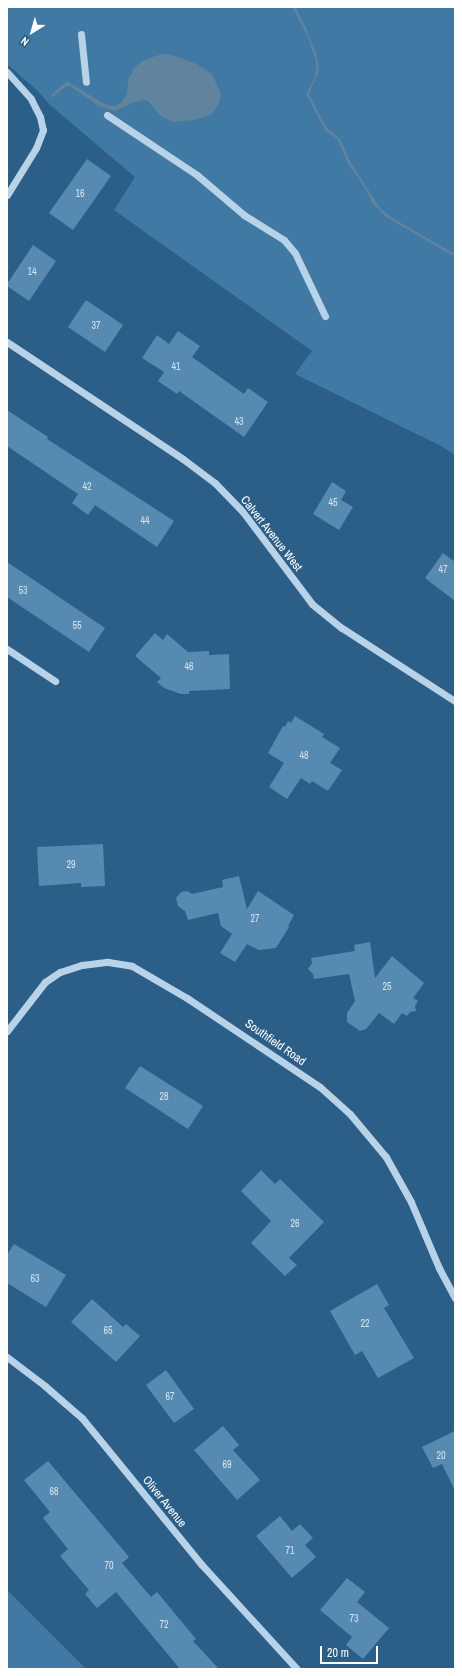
<!DOCTYPE html>
<style>
body{margin:0}
#map{position:relative;width:462px;height:1676px;overflow:hidden;background:#2b5f88;font-family:"Archivo Narrow",sans-serif}
div>[style]{position:absolute}
.green>*{inset:0;background:#4079a4}
.water>*{inset:0;background:#60839e}
.building>*{inset:0;background:#578ab1}
.minor>*{height:7px;margin:-3.5px;padding:0 3.5px;transform-origin:3.5px;border-radius:3.5px;background:#b8d3e8}
span{translate:-50% -50%;white-space:nowrap;text-align:center;line-height:1.15;-webkit-text-stroke:3.5px #2b5f88;paint-order:stroke}
.number-label{font-size:10px;color:#d5e2ec}
.number-label span{-webkit-text-stroke-width:0}
.street-label{font-size:12px;color:#fff}
.frame{position:absolute;inset:0;border:8px solid #fff;pointer-events:none}
.north{position:absolute;left:12px;top:12px;width:40px;height:40px;-webkit-text-stroke:3px #2b5f88;paint-order:stroke;rotate:217deg;font-size:11px;font-weight:700;line-height:16px;text-align:center;color:#fff}
.north::after{content:'';display:block;margin:auto;width:14px;height:18px;background:#fff;clip-path:polygon(50% 0,100% 100%,50% 72%,0 100%)}
.scale{position:absolute;left:320px;top:1646px;width:58px;height:18px;box-sizing:border-box;border:2px solid #fff;border-top:0;padding-left:5px;font-size:12px;line-height:14px;white-space:nowrap;color:#fff;-webkit-text-stroke:3px #2b5f88;paint-order:stroke}
</style>
<div id="map">
<div class="green">
<div style="clip-path:polygon(7px 7px,455px 7px,455px 455px,441px 446px,295px 374px,312px 351px,114px 210px,135px 177px,50px 105px,38px 91px,7px 64px)"></div>
<div style="clip-path:polygon(7px 1590px,86px 1669px,7px 1669px)"></div>
</div>
<div class="water">
<div style="clip-path:polygon(292px 7px,296px 7px,305px 26px,317px 56px,319px 70px,309px 94px,325px 126px,340px 139px,351px 163px,380px 208px,394px 219px,455px 254px,455px 257px,386px 217px,373px 204px,363px 185px,348px 164px,338px 140px,325px 130px,306px 94px,314px 79px,316px 69px,316px 61px,308px 37px)"></div>
<div style="clip-path:polygon(162px 54px,172px 55px,197px 64px,212px 74px,221px 94px,218px 105px,211px 115px,194px 120px,173px 122px,161px 116px,148px 101px,145px 100px,132px 103px,115px 111px,99px 106px,70px 86px,65px 87px,53px 97px,51px 95px,67px 81px,99px 101px,109px 106px,116px 106px,121px 103px,127px 94px,128px 80px,135px 67px,144px 60px)"></div>
</div>
<div class="building">
<div style="clip-path:polygon(87px 159px,111px 176px,73px 230px,49px 213px)"></div>
<div style="clip-path:polygon(33px 245px,56px 261px,29px 301px,7px 286px,7px 284px)"></div>
<div style="clip-path:polygon(86px 300px,123px 325px,105px 352px,68px 327px)"></div>
<div style="clip-path:polygon(178px 331px,200px 346px,192px 357px,244px 394px,248px 388px,268px 402px,244px 437px,179px 391px,177px 394px,158px 381px,164px 372px,142px 358px,157px 335px,169px 344px)"></div>
<div style="clip-path:polygon(7px 410px,48px 437px,47px 439px,174px 521px,157px 547px,95px 505px,88px 515px,72px 503px,78px 494px,7px 446px)"></div>
<div style="clip-path:polygon(332px 482px,346px 491px,341px 500px,353px 507px,339px 530px,313px 514px)"></div>
<div style="clip-path:polygon(443px 553px,455px 562px,455px 601px,425px 578px)"></div>
<div style="clip-path:polygon(7px 562px,105px 628px,89px 652px,7px 597px)"></div>
<div style="clip-path:polygon(155px 633px,163px 640px,167px 634px,188px 652px,209px 651px,209px 655px,229px 654px,230px 689px,189px 691px,189px 694px,181px 694px,164px 688px,157px 682px,161px 678px,135px 656px)"></div>
<div style="clip-path:polygon(295px 716px,324px 734px,322px 737px,340px 748px,330px 763px,342px 770px,328px 791px,312px 781px,310px 784px,301px 778px,287px 799px,269px 787px,284px 763px,268px 753px,283px 726px,285px 727px,288px 721px,291px 723px)"></div>
<div style="clip-path:polygon(103px 844px,105px 886px,81px 887px,81px 883px,39px 886px,37px 847px)"></div>
<div style="clip-path:polygon(239px 876px,247px 909px,258px 891px,294px 915px,288px 926px,289px 927px,276px 948px,259px 950px,247px 944px,235px 962px,220px 953px,232px 934px,221px 926px,218px 913px,188px 920px,185px 911px,178px 906px,176px 898px,181px 892px,187px 891px,192px 894px,223px 887px,222px 880px)"></div>
<div style="clip-path:polygon(370px 942px,375px 978px,392px 956px,424px 983px,413px 998px,418px 1001px,415px 1006px,416px 1011px,410px 1012px,407px 1016px,402px 1013px,394px 1024px,379px 1013px,366px 1029px,360px 1031px,347px 1022px,347px 1013px,355px 1001px,349px 974px,314px 979px,313px 974px,308px 969px,312px 963px,311px 958px,355px 951px,354px 945px)"></div>
<div style="clip-path:polygon(140px 1066px,203px 1106px,188px 1129px,125px 1088px)"></div>
<div style="clip-path:polygon(261px 1170px,275px 1184px,280px 1179px,324px 1222px,289px 1258px,297px 1265px,285px 1276px,251px 1243px,271px 1221px,241px 1191px)"></div>
<div style="clip-path:polygon(14px 1244px,66px 1275px,46px 1307px,7px 1283px,7px 1255px)"></div>
<div style="clip-path:polygon(377px 1284px,389px 1305px,384px 1308px,414px 1358px,378px 1378px,362px 1351px,355px 1355px,330px 1311px)"></div>
<div style="clip-path:polygon(92px 1299px,123px 1327px,126px 1324px,140px 1336px,116px 1362px,71px 1322px)"></div>
<div style="clip-path:polygon(166px 1370px,194px 1409px,174px 1423px,146px 1385px)"></div>
<div style="clip-path:polygon(223px 1426px,239px 1445px,233px 1450px,260px 1480px,237px 1500px,194px 1450px)"></div>
<div style="clip-path:polygon(455px 1431px,455px 1491px,442px 1464px,433px 1468px,422px 1447px)"></div>
<div style="clip-path:polygon(48px 1461px,129px 1557px,122px 1563px,151px 1597px,157px 1592px,196px 1639px,193px 1641px,219px 1669px,180px 1669px,116px 1592px,97px 1608px,85px 1594px,89px 1590px,60px 1556px,68px 1549px,43px 1518px,50px 1512px,24px 1480px)"></div>
<div style="clip-path:polygon(280px 1516px,292px 1531px,300px 1524px,313px 1538px,305px 1545px,316px 1557px,292px 1578px,256px 1536px)"></div>
<div style="clip-path:polygon(347px 1578px,365px 1592px,357px 1602px,389px 1628px,363px 1659px,346px 1645px,352px 1637px,320px 1610px)"></div>
</div>
<div class="minor">
<div style="left:81px;top:34px;width:48px;rotate:84.1deg"></div>
<div style="left:7px;top:72px;width:36px;rotate:48deg"></div>
<div style="left:31px;top:99px;width:20px;rotate:63deg"></div>
<div style="left:40px;top:117px;width:13px;rotate:77deg"></div>
<div style="left:43px;top:130px;width:19px;rotate:111deg"></div>
<div style="left:36px;top:148px;width:55px;rotate:121.7deg"></div>
<div style="left:107px;top:115px;width:108px;rotate:33.7deg"></div>
<div style="left:197px;top:175px;width:62px;rotate:40.4deg"></div>
<div style="left:244px;top:215px;width:47px;rotate:32deg"></div>
<div style="left:284px;top:240px;width:17px;rotate:50deg"></div>
<div style="left:295px;top:253px;width:70px;rotate:64.5deg"></div>
<div style="left:7px;top:342px;width:211px;rotate:33.6deg"></div>
<div style="left:183px;top:459px;width:40px;rotate:37deg"></div>
<div style="left:215px;top:483px;width:40px;rotate:46deg"></div>
<div style="left:243px;top:512px;width:115px;rotate:53.1deg"></div>
<div style="left:312px;top:604px;width:38px;rotate:39deg"></div>
<div style="left:342px;top:628px;width:135px;rotate:32.9deg"></div>
<div style="left:7px;top:649px;width:58px;rotate:33.7deg"></div>
<div style="left:7px;top:1031px;width:62px;rotate:-52.2deg"></div>
<div style="left:45px;top:982px;width:18px;rotate:-34deg"></div>
<div style="left:60px;top:972px;width:23px;rotate:-18deg"></div>
<div style="left:82px;top:965px;width:26px;rotate:-7deg"></div>
<div style="left:108px;top:962px;width:24px;rotate:9deg"></div>
<div style="left:132px;top:966px;width:64px;rotate:30.2deg"></div>
<div style="left:187px;top:998px;width:160px;rotate:33.8deg"></div>
<div style="left:320px;top:1087px;width:40px;rotate:42deg"></div>
<div style="left:350px;top:1114px;width:56px;rotate:50.1deg"></div>
<div style="left:386px;top:1157px;width:51px;rotate:60.9deg"></div>
<div style="left:411px;top:1202px;width:72px;rotate:67deg"></div>
<div style="left:439px;top:1268px;width:34px;rotate:62deg"></div>
<div style="left:7px;top:1357px;width:48px;rotate:37.3deg"></div>
<div style="left:45px;top:1386px;width:49px;rotate:40.9deg"></div>
<div style="left:82px;top:1418px;width:190px;rotate:50.8deg"></div>
<div style="left:202px;top:1565px;width:141px;rotate:47.6deg"></div>
</div>
<div class="number-label">
<span style="left:80px;top:194px">16</span>
<span style="left:32px;top:272px">14</span>
<span style="left:96px;top:326px">37</span>
<span style="left:176px;top:367px">41</span>
<span style="left:239px;top:422px">43</span>
<span style="left:87px;top:487px">42</span>
<span style="left:333px;top:503px">45</span>
<span style="left:145px;top:521px">44</span>
<span style="left:443px;top:570px">47</span>
<span style="left:23px;top:591px">53</span>
<span style="left:77px;top:626px">55</span>
<span style="left:189px;top:667px">46</span>
<span style="left:304px;top:756px">48</span>
<span style="left:71px;top:865px">29</span>
<span style="left:255px;top:919px">27</span>
<span style="left:387px;top:987px">25</span>
<span style="left:164px;top:1097px">28</span>
<span style="left:295px;top:1224px">26</span>
<span style="left:35px;top:1279px">63</span>
<span style="left:365px;top:1324px">22</span>
<span style="left:108px;top:1331px">65</span>
<span style="left:170px;top:1397px">67</span>
<span style="left:441px;top:1456px">20</span>
<span style="left:227px;top:1465px">69</span>
<span style="left:54px;top:1492px">68</span>
<span style="left:290px;top:1551px">71</span>
<span style="left:109px;top:1566px">70</span>
<span style="left:354px;top:1619px">73</span>
<span style="left:164px;top:1625px">72</span>
</div>
<div class="street-label">
<span style="left:271px;top:534px;rotate:52deg">Calvert Avenue West</span>
<span style="left:275px;top:1043px;rotate:35deg">Southfield Road</span>
<span style="left:164px;top:1502px;rotate:51deg">Oliver Avenue</span>
</div>
<div class="frame"></div>
<div class="north">N</div>
<div class="scale">20 m</div>
</div>
